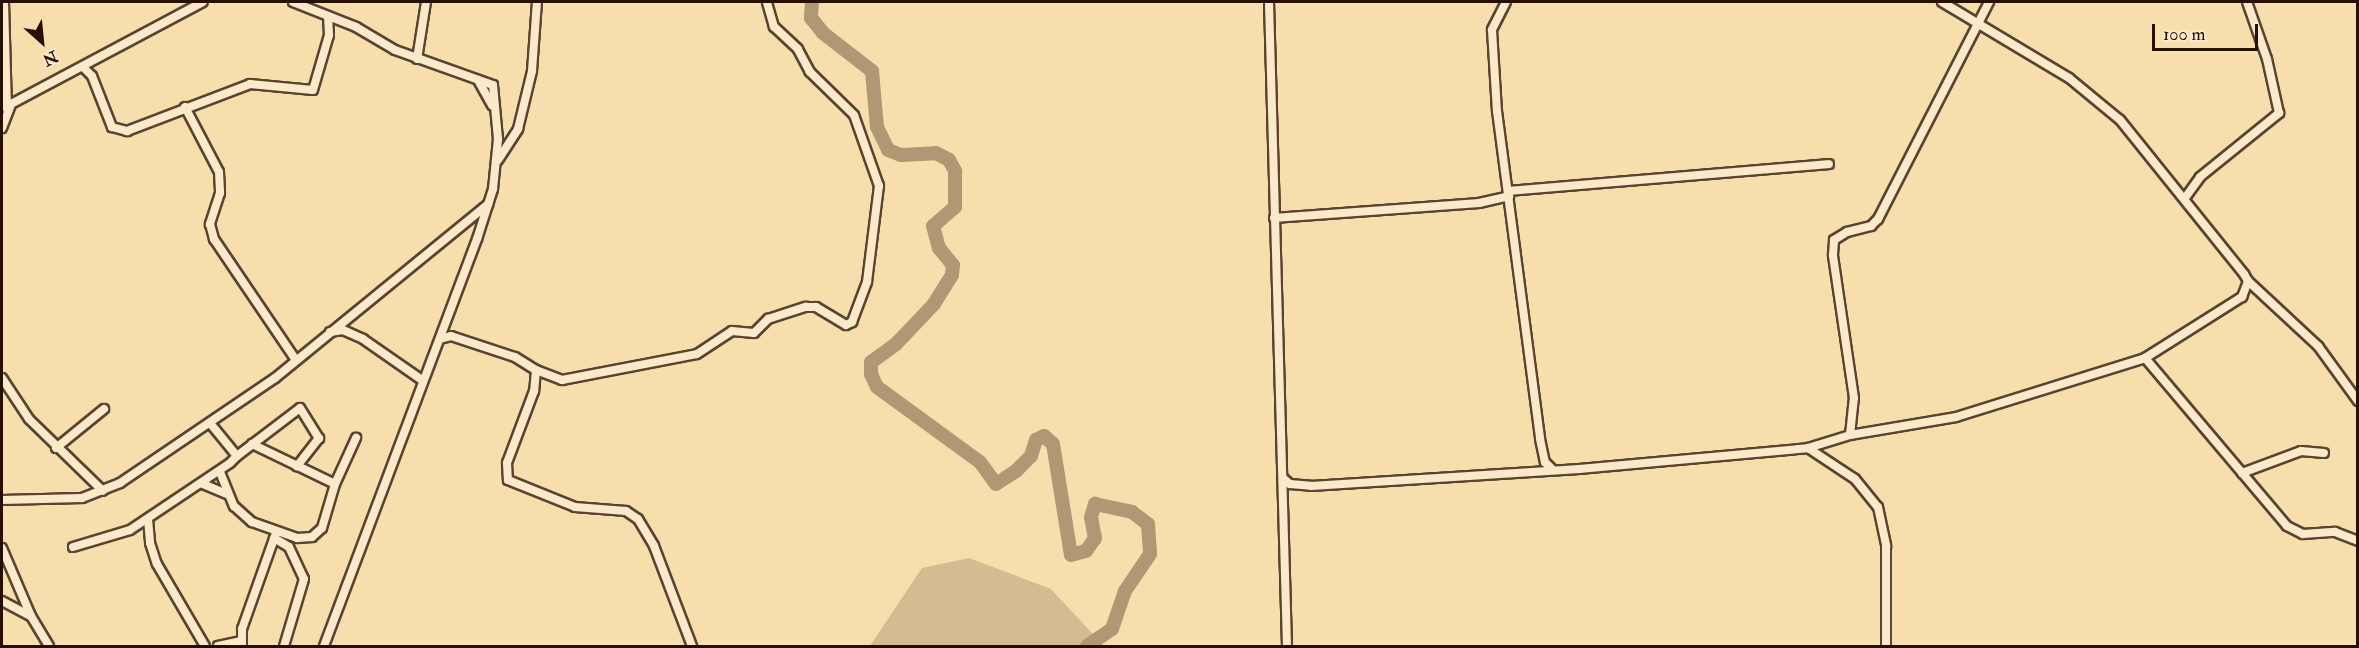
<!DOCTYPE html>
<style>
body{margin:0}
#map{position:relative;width:2359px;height:648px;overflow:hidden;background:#f7dfad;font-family:"IM FELL Double Pica",serif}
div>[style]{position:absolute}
.green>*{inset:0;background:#d3bc91}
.river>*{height:14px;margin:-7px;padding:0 7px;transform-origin:7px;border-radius:7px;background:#b09874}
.roads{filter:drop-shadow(2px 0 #5a4330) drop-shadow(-2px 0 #5a4330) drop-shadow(0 2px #5a4330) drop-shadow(0 -2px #5a4330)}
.minor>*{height:8px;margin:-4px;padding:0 4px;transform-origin:4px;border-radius:4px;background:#faeaca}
span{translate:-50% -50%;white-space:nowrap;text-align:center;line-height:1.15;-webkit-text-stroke:4.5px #faeaca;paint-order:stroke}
.frame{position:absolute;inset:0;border:3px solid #260f06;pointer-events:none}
.north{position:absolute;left:12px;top:12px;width:60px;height:60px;-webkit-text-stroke:4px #faeaca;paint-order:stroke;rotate:153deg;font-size:16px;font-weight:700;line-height:24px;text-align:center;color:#260f06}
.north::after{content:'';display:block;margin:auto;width:21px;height:27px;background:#260f06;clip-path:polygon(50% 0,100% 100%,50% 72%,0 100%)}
.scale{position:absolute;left:2152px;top:24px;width:106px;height:27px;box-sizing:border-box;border:3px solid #260f06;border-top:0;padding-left:8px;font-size:18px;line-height:21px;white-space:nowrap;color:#260f06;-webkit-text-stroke:4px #faeaca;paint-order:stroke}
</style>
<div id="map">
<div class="green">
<div style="clip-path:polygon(969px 558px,1051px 589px,1104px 646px,870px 646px,922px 568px)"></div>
</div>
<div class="river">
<div style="left:812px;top:2px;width:16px;rotate:94deg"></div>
<div style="left:811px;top:18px;width:19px;rotate:51deg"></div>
<div style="left:823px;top:33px;width:62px;rotate:37.8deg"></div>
<div style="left:872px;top:71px;width:56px;rotate:84.9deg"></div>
<div style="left:877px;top:127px;width:25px;rotate:64deg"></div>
<div style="left:888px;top:150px;width:14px;rotate:21deg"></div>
<div style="left:901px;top:155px;width:35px;rotate:-3deg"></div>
<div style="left:936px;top:153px;width:15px;rotate:28deg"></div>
<div style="left:949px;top:160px;width:13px;rotate:61deg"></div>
<div style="left:955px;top:171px;width:36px;rotate:90deg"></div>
<div style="left:955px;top:207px;width:29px;rotate:139deg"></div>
<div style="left:933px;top:226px;width:23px;rotate:75deg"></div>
<div style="left:939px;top:248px;width:22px;rotate:51deg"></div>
<div style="left:953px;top:265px;width:10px;rotate:96deg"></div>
<div style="left:952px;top:275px;width:34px;rotate:122deg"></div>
<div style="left:934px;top:304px;width:55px;rotate:133.5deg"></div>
<div style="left:896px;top:344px;width:31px;rotate:144deg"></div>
<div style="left:871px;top:362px;width:12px;rotate:90deg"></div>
<div style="left:871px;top:374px;width:14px;rotate:65deg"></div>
<div style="left:877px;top:387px;width:127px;rotate:36.1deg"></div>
<div style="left:980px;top:462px;width:27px;rotate:54deg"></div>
<div style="left:996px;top:484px;width:24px;rotate:-33deg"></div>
<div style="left:1016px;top:471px;width:21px;rotate:-45deg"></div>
<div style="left:1031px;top:456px;width:17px;rotate:-73deg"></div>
<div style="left:1036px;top:440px;width:9px;rotate:-27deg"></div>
<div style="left:1044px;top:436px;width:12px;rotate:42deg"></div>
<div style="left:1053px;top:444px;width:112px;rotate:80.8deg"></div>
<div style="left:1071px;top:555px;width:16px;rotate:-15deg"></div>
<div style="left:1086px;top:551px;width:16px;rotate:-55deg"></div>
<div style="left:1095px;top:538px;width:21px;rotate:-101deg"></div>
<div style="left:1091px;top:517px;width:14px;rotate:-73deg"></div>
<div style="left:1095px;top:504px;width:38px;rotate:12deg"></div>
<div style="left:1132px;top:512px;width:20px;rotate:37deg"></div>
<div style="left:1148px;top:524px;width:30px;rotate:86deg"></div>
<div style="left:1150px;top:554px;width:45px;rotate:124deg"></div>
<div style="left:1125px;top:591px;width:40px;rotate:108.9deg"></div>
<div style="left:1112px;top:629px;width:30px;rotate:146deg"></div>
</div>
<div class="roads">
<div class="minor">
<div style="left:4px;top:2px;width:107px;rotate:88.4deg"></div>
<div style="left:293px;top:2px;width:68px;rotate:21.6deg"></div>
<div style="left:356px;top:27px;width:45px;rotate:30.5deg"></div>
<div style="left:395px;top:50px;width:104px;rotate:19.7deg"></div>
<div style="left:493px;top:85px;width:54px;rotate:84.7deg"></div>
<div style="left:498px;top:139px;width:50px;rotate:95.7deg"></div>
<div style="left:493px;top:189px;width:52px;rotate:107.7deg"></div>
<div style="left:477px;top:239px;width:435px;rotate:110.6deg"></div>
<div style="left:1269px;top:2px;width:644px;rotate:88.4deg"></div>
<div style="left:1506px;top:2px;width:31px;rotate:117deg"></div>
<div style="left:1492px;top:30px;width:81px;rotate:86.5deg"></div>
<div style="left:1497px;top:111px;width:331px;rotate:82.5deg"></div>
<div style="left:1540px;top:439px;width:24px;rotate:78deg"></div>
<div style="left:1545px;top:462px;width:10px;rotate:45deg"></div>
<div style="left:417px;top:59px;width:58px;rotate:-81deg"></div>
<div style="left:84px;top:68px;width:11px;rotate:45deg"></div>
<div style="left:92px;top:76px;width:55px;rotate:68.6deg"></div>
<div style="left:112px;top:127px;width:16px;rotate:15deg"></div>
<div style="left:127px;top:131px;width:132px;rotate:-20.9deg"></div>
<div style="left:250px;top:84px;width:63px;rotate:5.4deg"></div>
<div style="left:313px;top:90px;width:57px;rotate:-73.8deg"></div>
<div style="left:329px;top:35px;width:19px;rotate:-93deg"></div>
<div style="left:478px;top:80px;width:29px;rotate:61deg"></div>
<div style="left:185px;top:107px;width:73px;rotate:62.4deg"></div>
<div style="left:219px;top:172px;width:21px;rotate:87deg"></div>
<div style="left:220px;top:193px;width:33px;rotate:108deg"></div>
<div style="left:210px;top:224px;width:16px;rotate:75deg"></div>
<div style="left:214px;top:239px;width:146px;rotate:55.9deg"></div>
<div style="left:2px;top:128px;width:26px;rotate:-69deg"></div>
<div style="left:11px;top:104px;width:217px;rotate:-28deg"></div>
<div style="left:498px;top:160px;width:37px;rotate:-57deg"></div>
<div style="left:518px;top:129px;width:60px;rotate:-76.4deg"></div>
<div style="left:532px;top:71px;width:69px;rotate:-85.9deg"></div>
<div style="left:1509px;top:191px;width:321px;rotate:-4.8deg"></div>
<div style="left:2185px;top:198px;width:26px;rotate:-54deg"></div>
<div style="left:2200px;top:177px;width:102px;rotate:-39deg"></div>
<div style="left:2279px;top:113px;width:55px;rotate:-102.5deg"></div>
<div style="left:2267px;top:59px;width:60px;rotate:-109.3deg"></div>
<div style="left:1274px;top:218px;width:206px;rotate:-4.2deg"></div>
<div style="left:1479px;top:203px;width:31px;rotate:-13deg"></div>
<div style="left:2248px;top:281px;width:96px;rotate:42.9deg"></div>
<div style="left:2318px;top:346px;width:68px;rotate:54deg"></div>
<div style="left:330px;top:332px;width:13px;rotate:-9deg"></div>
<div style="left:343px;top:330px;width:22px;rotate:24deg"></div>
<div style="left:363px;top:339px;width:72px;rotate:34.8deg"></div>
<div style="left:440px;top:339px;width:11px;rotate:-15deg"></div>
<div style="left:451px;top:336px;width:67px;rotate:18.2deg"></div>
<div style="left:515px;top:357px;width:25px;rotate:32deg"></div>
<div style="left:536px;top:370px;width:21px;rotate:95deg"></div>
<div style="left:534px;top:391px;width:77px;rotate:110.6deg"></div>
<div style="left:507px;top:463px;width:17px;rotate:87deg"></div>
<div style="left:508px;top:480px;width:72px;rotate:21.9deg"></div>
<div style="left:575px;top:507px;width:51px;rotate:4.5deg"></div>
<div style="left:626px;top:511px;width:14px;rotate:34deg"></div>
<div style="left:638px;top:519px;width:31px;rotate:59deg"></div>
<div style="left:654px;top:546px;width:107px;rotate:69.2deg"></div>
<div style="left:2145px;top:358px;width:220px;rotate:49.8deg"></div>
<div style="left:2287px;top:526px;width:18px;rotate:27deg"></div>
<div style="left:2303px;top:534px;width:32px;rotate:-4deg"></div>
<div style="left:2335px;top:532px;width:25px;rotate:21deg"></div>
<div style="left:536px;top:370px;width:28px;rotate:21deg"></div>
<div style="left:562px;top:380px;width:137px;rotate:-10.9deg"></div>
<div style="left:697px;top:354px;width:42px;rotate:-33.3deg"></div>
<div style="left:732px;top:331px;width:22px;rotate:5deg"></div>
<div style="left:754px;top:333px;width:20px;rotate:-45deg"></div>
<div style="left:768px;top:319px;width:40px;rotate:-18deg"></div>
<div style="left:806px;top:307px;width:10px"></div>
<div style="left:816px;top:307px;width:35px;rotate:31deg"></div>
<div style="left:846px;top:325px;width:7px;rotate:-27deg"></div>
<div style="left:852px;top:322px;width:43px;rotate:-69.4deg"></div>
<div style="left:867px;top:282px;width:97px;rotate:-82.9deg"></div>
<div style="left:879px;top:186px;width:75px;rotate:-109.4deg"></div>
<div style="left:854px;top:115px;width:62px;rotate:-135.7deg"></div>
<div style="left:810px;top:72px;width:26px;rotate:-118deg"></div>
<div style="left:798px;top:49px;width:33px;rotate:-137deg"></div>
<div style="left:774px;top:27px;width:26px;rotate:-106deg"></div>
<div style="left:2px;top:378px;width:49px;rotate:56.6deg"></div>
<div style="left:29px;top:419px;width:103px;rotate:44.2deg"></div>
<div style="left:1850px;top:435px;width:37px;rotate:-84deg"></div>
<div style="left:1854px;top:398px;width:145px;rotate:-98.4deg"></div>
<div style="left:1833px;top:255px;width:15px;rotate:-86deg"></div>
<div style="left:1834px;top:240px;width:15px;rotate:-32deg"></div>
<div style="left:1847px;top:232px;width:25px;rotate:-14deg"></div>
<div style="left:1871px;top:226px;width:10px;rotate:-45deg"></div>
<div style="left:1878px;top:219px;width:244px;rotate:-62.9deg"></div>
<div style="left:252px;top:444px;width:92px;rotate:25.7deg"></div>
<div style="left:56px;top:448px;width:62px;rotate:-39.1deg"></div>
<div style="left:1808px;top:448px;width:56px;rotate:33.4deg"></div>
<div style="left:1855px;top:479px;width:36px;rotate:51deg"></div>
<div style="left:1878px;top:507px;width:40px;rotate:78deg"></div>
<div style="left:1886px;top:546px;width:100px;rotate:90deg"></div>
<div style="left:237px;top:456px;width:79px;rotate:-37.3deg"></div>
<div style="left:300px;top:408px;width:36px;rotate:58deg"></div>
<div style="left:319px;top:438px;width:36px;rotate:128deg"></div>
<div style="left:220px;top:472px;width:37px;rotate:68deg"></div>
<div style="left:234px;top:506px;width:24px;rotate:42deg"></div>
<div style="left:252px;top:522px;width:48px;rotate:19.6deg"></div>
<div style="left:297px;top:538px;width:15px;rotate:-4deg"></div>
<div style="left:312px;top:537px;width:13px;rotate:-42deg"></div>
<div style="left:322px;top:528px;width:46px;rotate:-73.5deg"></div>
<div style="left:335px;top:484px;width:51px;rotate:-65.5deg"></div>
<div style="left:2242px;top:473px;width:63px;rotate:-20.4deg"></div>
<div style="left:2301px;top:451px;width:23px;rotate:5deg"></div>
<div style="left:1283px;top:478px;width:9px;rotate:41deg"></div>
<div style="left:1290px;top:484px;width:21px;rotate:5deg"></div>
<div style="left:1311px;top:486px;width:269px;rotate:-3.6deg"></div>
<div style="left:1579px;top:469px;width:230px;rotate:-5.2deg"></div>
<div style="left:1808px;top:448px;width:44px;rotate:-17.2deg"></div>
<div style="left:1850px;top:435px;width:108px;rotate:-9.6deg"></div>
<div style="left:1956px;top:417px;width:198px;rotate:-17.3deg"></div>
<div style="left:2145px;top:358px;width:115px;rotate:-32.2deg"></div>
<div style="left:2242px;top:297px;width:17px;rotate:-69deg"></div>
<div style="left:2248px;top:281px;width:8px;rotate:-120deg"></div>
<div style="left:2244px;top:274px;width:198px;rotate:-128.8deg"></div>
<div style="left:2120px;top:120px;width:66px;rotate:-140.5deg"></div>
<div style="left:2069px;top:78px;width:148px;rotate:-149.1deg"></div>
<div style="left:203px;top:484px;width:26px;rotate:23deg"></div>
<div style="left:2px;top:500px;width:80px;rotate:-1.4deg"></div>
<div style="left:82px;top:498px;width:41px;rotate:-21.5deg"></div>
<div style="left:120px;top:483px;width:187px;rotate:-34.1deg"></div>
<div style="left:275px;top:378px;width:275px;rotate:-39.2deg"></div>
<div style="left:148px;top:519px;width:24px;rotate:85deg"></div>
<div style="left:150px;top:543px;width:22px;rotate:72deg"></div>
<div style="left:157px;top:564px;width:95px;rotate:59.7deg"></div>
<div style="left:274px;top:538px;width:17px;rotate:31deg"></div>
<div style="left:289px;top:547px;width:35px;rotate:65deg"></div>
<div style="left:304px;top:579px;width:70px;rotate:106.6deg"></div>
<div style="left:73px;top:547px;width:59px;rotate:-16.6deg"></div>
<div style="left:130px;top:530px;width:120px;rotate:-33.8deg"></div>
<div style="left:230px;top:463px;width:10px;rotate:-45deg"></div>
<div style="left:237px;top:456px;width:43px;rotate:-129.3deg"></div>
<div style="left:2px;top:548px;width:74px;rotate:66.9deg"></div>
<div style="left:31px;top:616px;width:35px;rotate:59deg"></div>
<div style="left:2px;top:601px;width:32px;rotate:28deg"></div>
<div style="left:218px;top:646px;width:24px;rotate:-12deg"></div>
<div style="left:242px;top:646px;width:17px;rotate:-90deg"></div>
<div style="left:242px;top:629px;width:102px;rotate:-70.5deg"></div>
</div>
</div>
<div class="frame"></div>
<div class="north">N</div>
<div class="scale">100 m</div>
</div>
